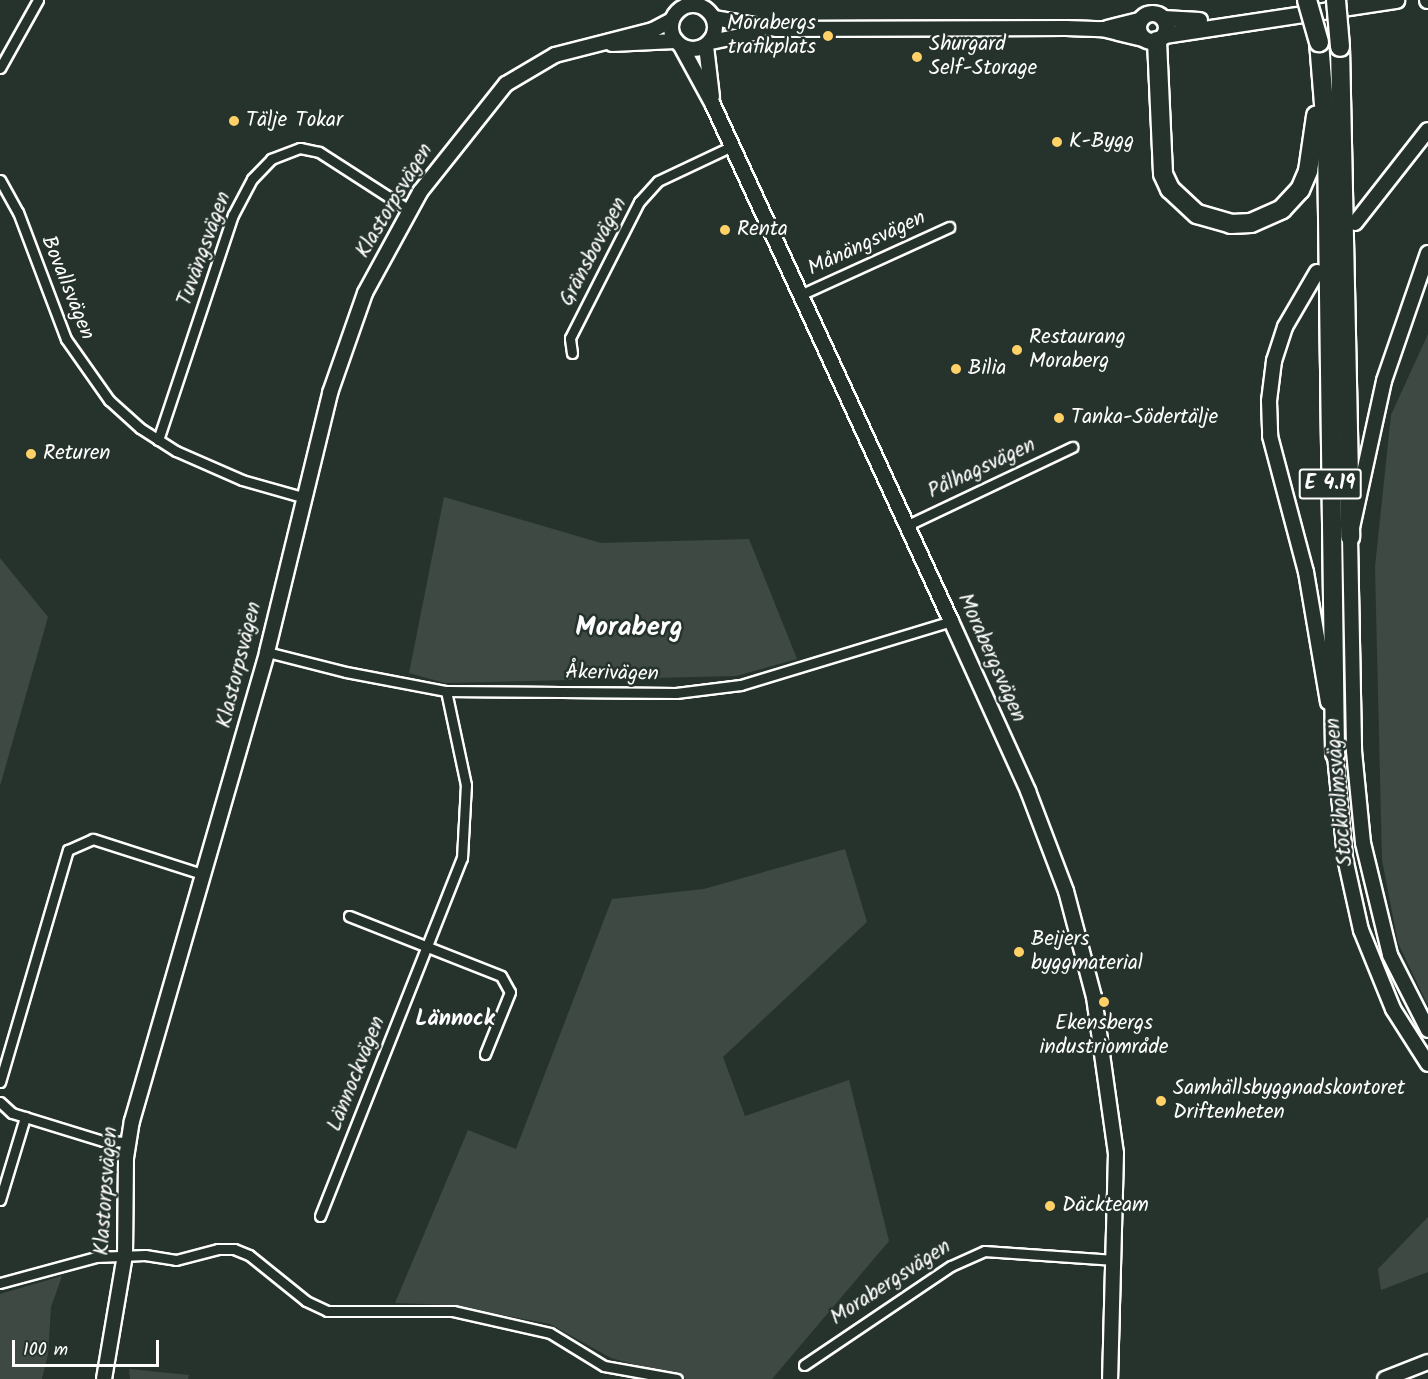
<!DOCTYPE html>
<meta charset="utf-8">
<style>
body{margin:0}
#map{position:relative;width:1428px;height:1379px;overflow:hidden;background:#26332d;font-family:Kalam,sans-serif}
div>[style]{position:absolute}
.green>*{inset:0;background:#3e4944}
.roads{filter:drop-shadow(2px 0 #fff) drop-shadow(-2px 0 #fff) drop-shadow(0 2px #fff) drop-shadow(0 -2px #fff)}
.street>*{height:9px;margin:-4.5px;padding:0 4.5px;transform-origin:4.5px;border-radius:4.5px;background:#26332d}
.secondary>*{height:14px;margin:-7px;padding:0 7px;transform-origin:7px;border-radius:7px;background:#26332d}
.secondary>.ring{margin:-7px;padding:0;box-sizing:content-box;background:none;border:14px solid #26332d;border-radius:50%}
.primary>*{height:15px;margin:-7.5px;padding:0 7.5px;transform-origin:7.5px;border-radius:7.5px;background:#26332d}
.primary>.ring{margin:-7.5px;padding:0;box-sizing:content-box;background:none;border:15px solid #26332d;border-radius:50%}
.highway>*{height:18px;margin:-9px;padding:0 9px;transform-origin:9px;border-radius:9px;background:#26332d}
.bridges{filter:drop-shadow(2px 0 #fff) drop-shadow(-2px 0 #fff) drop-shadow(0 2px #fff) drop-shadow(0 -2px #fff)}
.highway-bridge>*{height:18px;margin:-9px;padding:0 9px;transform-origin:9px;border-radius:9px;background:#26332d}
.dots>*{width:16px;height:16px;translate:-50% -50%;box-sizing:border-box;border:3px solid #26332d;border-radius:50%}
span{translate:-50% -50%;white-space:nowrap;text-align:center;line-height:1.15;-webkit-text-stroke:5px #26332d;paint-order:stroke}
.shield-label span{padding:2px 4px;background:#26332d;border:2px solid;border-radius:4px;-webkit-text-stroke-width:0}
.shield-label{font-size:20px;color:#fff;font-weight:700}
.poi-label{font-size:21px;color:#fff}
.right{translate:-100% -50%;text-align:right}
.left{translate:0 -50%;text-align:left}
.street-label{font-size:21px;color:#fff}
.neighbourhood-label{font-size:22px;color:#fff;font-weight:700}
.district-label{font-size:27px;color:#fff;font-weight:700}
.scale{position:absolute;left:12px;top:1340px;width:147px;height:27px;box-sizing:border-box;border:3px solid #fff;border-top:0;padding-left:8px;font-size:18px;line-height:21px;white-space:nowrap;color:#fff;-webkit-text-stroke:4px #26332d;paint-order:stroke}
</style>
<div id="map">
<div class="green">
<div style="clip-path:polygon(1428px 334px,1428px 1006px,1398px 943px,1382px 860px,1375px 567px,1391px 415px)"></div>
<div style="clip-path:polygon(444px 497px,601px 543px,749px 539px,797px 659px,736px 676px,445px 683px,409px 673px)"></div>
<div style="clip-path:polygon(0 558px,48px 617px,0 786px)"></div>
<div style="clip-path:polygon(845px 849px,867px 922px,723px 1057px,745px 1116px,849px 1080px,889px 1241px,772px 1379px,687px 1379px,611px 1358px,550px 1324px,449px 1305px,395px 1303px,468px 1130px,516px 1149px,612px 899px,704px 889px)"></div>
<div style="clip-path:polygon(1428px 1217px,1428px 1272px,1381px 1290px,1378px 1269px)"></div>
<div style="clip-path:polygon(62px 1276px,51px 1307px,48px 1354px,42px 1379px,0 1379px,0 1294px)"></div>
<div style="clip-path:polygon(129px 1369px,189px 1375px,188px 1379px,130px 1379px)"></div>
</div>
<div class="roads">
<div class="street">
<div style="left:0;top:68px;width:78px;rotate:-60.8deg"></div>
<div style="left:0;top:180px;width:37px;rotate:61deg"></div>
<div style="left:18px;top:212px;width:136px;rotate:69.3deg"></div>
<div style="left:66px;top:339px;width:75px;rotate:54.8deg"></div>
<div style="left:109px;top:400px;width:42px;rotate:42.1deg"></div>
<div style="left:140px;top:428px;width:43px;rotate:32.6deg"></div>
<div style="left:176px;top:451px;width:72px;rotate:23.7deg"></div>
<div style="left:242px;top:480px;width:62px;rotate:15.8deg"></div>
<div style="left:800px;top:295px;width:164px;rotate:-24.5deg"></div>
<div style="left:572px;top:353px;width:15px;rotate:-98deg"></div>
<div style="left:570px;top:338px;width:153px;rotate:-63.1deg"></div>
<div style="left:639px;top:202px;width:28px;rotate:-48deg"></div>
<div style="left:658px;top:181px;width:82px;rotate:-25.3deg"></div>
<div style="left:158px;top:440px;width:237px;rotate:-71.6deg"></div>
<div style="left:233px;top:215px;width:41px;rotate:-62.2deg"></div>
<div style="left:252px;top:179px;width:28px;rotate:-46deg"></div>
<div style="left:271px;top:159px;width:31px;rotate:-21deg"></div>
<div style="left:300px;top:148px;width:19px;rotate:12deg"></div>
<div style="left:319px;top:152px;width:107px;rotate:32.8deg"></div>
<div style="left:908px;top:525px;width:182px;rotate:-25.4deg"></div>
<div style="left:267px;top:652px;width:81px;rotate:14.2deg"></div>
<div style="left:346px;top:672px;width:102px;rotate:10.8deg"></div>
<div style="left:446px;top:691px;width:230px;rotate:0.5deg"></div>
<div style="left:676px;top:693px;width:65px;rotate:-7deg"></div>
<div style="left:741px;top:685px;width:220px;rotate:-16.9deg"></div>
<div style="left:349px;top:916px;width:163px;rotate:21.5deg"></div>
<div style="left:501px;top:976px;width:18px;rotate:61deg"></div>
<div style="left:510px;top:992px;width:67px;rotate:112deg"></div>
<div style="left:0;top:1082px;width:242px;rotate:-73.7deg"></div>
<div style="left:68px;top:850px;width:27px;rotate:-24deg"></div>
<div style="left:93px;top:839px;width:114px;rotate:17.8deg"></div>
<div style="left:0;top:1102px;width:16px;rotate:43deg"></div>
<div style="left:12px;top:1113px;width:95px;rotate:17.1deg"></div>
<div style="left:103px;top:1141px;width:25px;rotate:2deg"></div>
<div style="left:0;top:1200px;width:87px;rotate:-73.2deg"></div>
<div style="left:320px;top:1216px;width:385px;rotate:-68.4deg"></div>
<div style="left:462px;top:858px;width:73px;rotate:-86.9deg"></div>
<div style="left:466px;top:785px;width:96px;rotate:-102deg"></div>
<div style="left:0;top:1283px;width:99px;rotate:-15.2deg"></div>
<div style="left:96px;top:1257px;width:49px;rotate:-2.3deg"></div>
<div style="left:145px;top:1255px;width:31px;rotate:9deg"></div>
<div style="left:176px;top:1260px;width:43px;rotate:-14.7deg"></div>
<div style="left:218px;top:1249px;width:16px"></div>
<div style="left:234px;top:1249px;width:16px;rotate:22deg"></div>
<div style="left:249px;top:1255px;width:73px;rotate:38.9deg"></div>
<div style="left:306px;top:1301px;width:23px;rotate:25deg"></div>
<div style="left:327px;top:1311px;width:126px"></div>
<div style="left:453px;top:1311px;width:99px;rotate:12.8deg"></div>
<div style="left:550px;top:1333px;width:63px;rotate:31.4deg"></div>
<div style="left:604px;top:1366px;width:74px;rotate:10.1deg"></div>
<div style="left:804px;top:1365px;width:177px;rotate:-34deg"></div>
<div style="left:951px;top:1266px;width:37px;rotate:-24deg"></div>
<div style="left:985px;top:1251px;width:129px;rotate:4deg"></div>
</div>
<div class="secondary">
<div class="ring" style="left:671px;top:5px;width:30px;height:30px"></div>
<div style="left:714px;top:18px;width:64px;rotate:9.9deg"></div>
<div style="left:777px;top:29px;width:289px;rotate:-0.2deg"></div>
<div style="left:1066px;top:28px;width:36px;rotate:2deg"></div>
<div style="left:1102px;top:29px;width:42px;rotate:13.7deg"></div>
<div style="left:1107px;top:28px;width:34px;rotate:-14deg"></div>
<div style="left:711px;top:42px;width:49px;rotate:-11.8deg"></div>
<div style="left:612px;top:44px;width:63px;rotate:-2.7deg"></div>
<div style="left:681px;top:46px;width:67px;rotate:61.5deg"></div>
<div style="left:713px;top:105px;width:568px;rotate:65.24deg"></div>
<div style="left:951px;top:621px;width:187px;rotate:65.6deg"></div>
<div style="left:1028px;top:791px;width:107px;rotate:69.2deg"></div>
<div style="left:1066px;top:891px;width:110px;rotate:75.2deg"></div>
<div style="left:1094px;top:997px;width:158px;rotate:82deg"></div>
<div style="left:1116px;top:1153px;width:226px;rotate:91.5deg"></div>
<div style="left:706px;top:46px;width:51px;rotate:83.3deg"></div>
<div style="left:1355px;top:223px;width:118px;rotate:-51.9deg"></div>
<div style="left:1428px;top:253px;width:135px;rotate:109deg"></div>
<div style="left:1384px;top:381px;width:160px;rotate:102.3deg"></div>
<div style="left:1350px;top:537px;width:214px;rotate:88.9deg"></div>
<div style="left:1354px;top:751px;width:92px;rotate:84.4deg"></div>
<div style="left:1363px;top:843px;width:115px;rotate:76.4deg"></div>
<div style="left:1390px;top:955px;width:84px;rotate:63.1deg"></div>
<div style="left:1317px;top:272px;width:64px;rotate:120.2deg"></div>
<div style="left:1285px;top:327px;width:36px;rotate:108deg"></div>
<div style="left:1274px;top:361px;width:40px;rotate:97.1deg"></div>
<div style="left:1269px;top:401px;width:35px;rotate:88deg"></div>
<div style="left:1270px;top:436px;width:141px;rotate:75.2deg"></div>
<div style="left:1306px;top:572px;width:132px;rotate:80.4deg"></div>
<div style="left:1334px;top:745px;width:114px;rotate:84.4deg"></div>
<div style="left:1345px;top:858px;width:74px;rotate:77.5deg"></div>
<div style="left:1361px;top:930px;width:85px;rotate:67.9deg"></div>
<div style="left:1393px;top:1009px;width:65px;rotate:57.5deg"></div>
<div style="left:104px;top:1379px;width:126px;rotate:-80.4deg"></div>
<div style="left:125px;top:1255px;width:97px;rotate:-89.4deg"></div>
<div style="left:126px;top:1158px;width:37px;rotate:-81deg"></div>
<div style="left:132px;top:1121px;width:488px;rotate:-73.9deg"></div>
<div style="left:267px;top:652px;width:267px;rotate:-76.3deg"></div>
<div style="left:330px;top:393px;width:106px;rotate:-70.7deg"></div>
<div style="left:365px;top:293px;width:115px;rotate:-61.4deg"></div>
<div style="left:420px;top:192px;width:138px;rotate:-51.5deg"></div>
<div style="left:506px;top:84px;width:57px;rotate:-30.6deg"></div>
<div style="left:555px;top:55px;width:101px;rotate:-14.3deg"></div>
<div style="left:653px;top:30px;width:21px;rotate:-28deg"></div>
<div style="left:1385px;top:1379px;width:46px;rotate:-21.6deg"></div>
</div>
<div class="primary">
<div style="left:1427px;top:0;width:1px"></div>
<div class="ring" style="left:1138px;top:13px;width:13px;height:13px"></div>
<div style="left:1163px;top:18px;width:36px;rotate:3deg"></div>
<div style="left:1164px;top:35px;width:235px;rotate:-8.6deg"></div>
</div>
<div class="highway">
<div style="left:1157px;top:41px;width:133px;rotate:87.4deg"></div>
<div style="left:1163px;top:174px;width:17px;rotate:65deg"></div>
<div style="left:1170px;top:189px;width:37px;rotate:43deg"></div>
<div style="left:1197px;top:214px;width:35px;rotate:16deg"></div>
<div style="left:1231px;top:224px;width:20px;rotate:-3deg"></div>
<div style="left:1251px;top:223px;width:34px;rotate:-24deg"></div>
<div style="left:1282px;top:209px;width:26px;rotate:-47deg"></div>
<div style="left:1300px;top:190px;width:21px;rotate:-67deg"></div>
<div style="left:1308px;top:171px;width:56px;rotate:-81.7deg"></div>
<div style="left:1319px;top:42px;width:99px;rotate:85.4deg"></div>
<div style="left:1327px;top:141px;width:613px;rotate:89.25deg"></div>
<div style="left:1340px;top:47px;width:490px;rotate:88.8deg"></div>
</div>
</div>
<div class="bridges">
<div class="highway-bridge">
<div style="left:1307px;top:0;width:44px;rotate:74.1deg"></div>
<div style="left:1336px;top:0;width:47px;rotate:85.1deg"></div>
</div>
</div>
<div class="dots">
<div style="left:828px;top:36px;background:#ffd166"></div>
<div style="left:917px;top:57px;background:#ffd166"></div>
<div style="left:234px;top:121px;background:#ffd166"></div>
<div style="left:1057px;top:142px;background:#ffd166"></div>
<div style="left:725px;top:230px;background:#ffd166"></div>
<div style="left:1017px;top:350px;background:#ffd166"></div>
<div style="left:956px;top:369px;background:#ffd166"></div>
<div style="left:1059px;top:418px;background:#ffd166"></div>
<div style="left:31px;top:454px;background:#ffd166"></div>
<div style="left:1019px;top:952px;background:#ffd166"></div>
<div style="left:1104px;top:1002px;background:#ffd166"></div>
<div style="left:1161px;top:1101px;background:#ffd166"></div>
<div style="left:1050px;top:1206px;background:#ffd166"></div>
</div>
<div class="shield-label">
<span style="left:1330px;top:484px">E 4.19</span>
</div>
<div class="poi-label">
<span class="right" style="left:816px;top:36px">Morabergs<br>trafikplats</span>
<span class="left" style="left:929px;top:57px">Shurgard<br>Self-Storage</span>
<span class="left" style="left:246px;top:121px">Tälje Tokar</span>
<span class="left" style="left:1069px;top:142px">K-Bygg</span>
<span class="left" style="left:737px;top:230px">Renta</span>
<span class="left" style="left:1029px;top:350px">Restaurang<br>Moraberg</span>
<span class="left" style="left:968px;top:369px">Bilia</span>
<span class="left" style="left:1071px;top:418px">Tanka-Södertälje</span>
<span class="left" style="left:43px;top:454px">Returen</span>
<span class="left" style="left:1031px;top:952px">Beijers<br>byggmaterial</span>
<span style="left:1104px;top:1036px">Ekensbergs<br>industriområde</span>
<span class="left" style="left:1173px;top:1101px">Samhällsbyggnadskontoret<br>Driftenheten</span>
<span class="left" style="left:1062px;top:1206px">Däckteam</span>
</div>
<div class="street-label">
<span style="left:395px;top:201px;rotate:-59deg">Klastorpsvägen</span>
<span style="left:867px;top:244px;rotate:-25deg">Månängsvägen</span>
<span style="left:205px;top:249px;rotate:-70deg">Tuvängsvägen</span>
<span style="left:594px;top:252px;rotate:-62deg">Gränsbovägen</span>
<span style="left:67px;top:288px;rotate:68deg">Bovallsvägen</span>
<span style="left:982px;top:469px;rotate:-25deg">Pålhagsvägen</span>
<span style="left:991px;top:658px;rotate:66deg">Morabergsvägen</span>
<span style="left:240px;top:665px;rotate:-76deg">Klastorpsvägen</span>
<span style="left:612px;top:674px;rotate:1deg">Åkerivägen</span>
<span style="left:1340px;top:792px;rotate:-95deg">Stockholmsvägen</span>
<span style="left:357px;top:1074px;rotate:-68deg">Lännockvägen</span>
<span style="left:107px;top:1191px;rotate:-86deg">Klastorpsvägen</span>
<span style="left:891px;top:1283px;rotate:-33deg">Morabergsvägen</span>
</div>
<div class="neighbourhood-label">
<span style="left:455px;top:1020px">Lännock</span>
</div>
<div class="district-label">
<span style="left:629px;top:628px">Moraberg</span>
</div>
<div class="scale">100 m</div>
</div>
